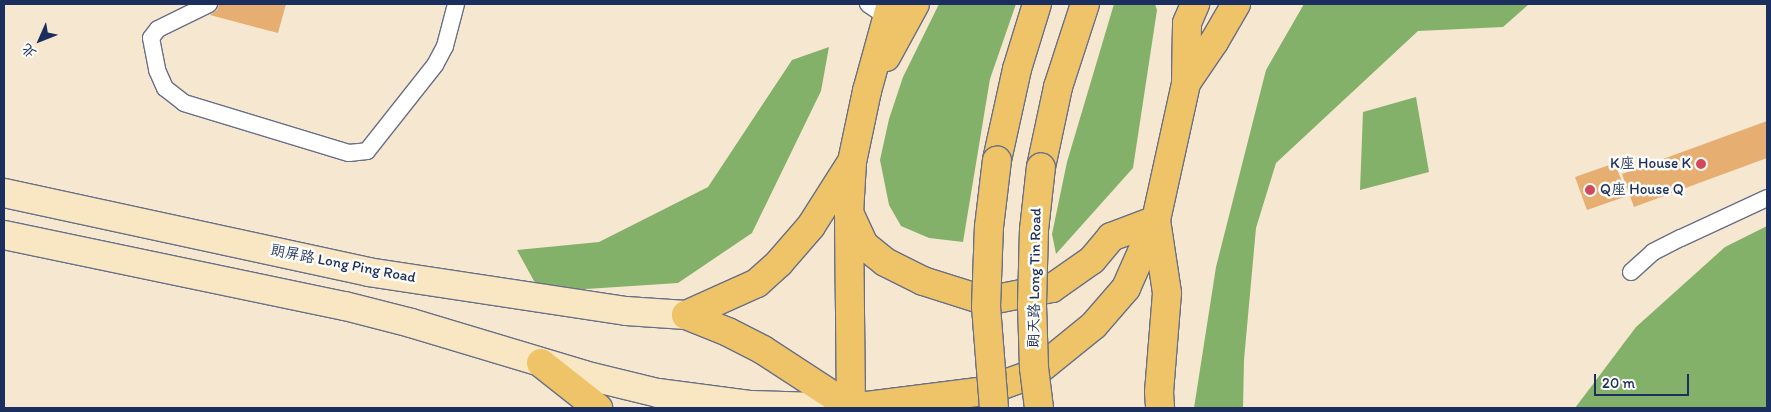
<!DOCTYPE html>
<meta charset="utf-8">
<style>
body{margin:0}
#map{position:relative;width:1771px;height:412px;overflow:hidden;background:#f6e7d1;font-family:Itim,"LXGW WenKai TC",sans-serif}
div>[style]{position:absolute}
.forest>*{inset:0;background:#84b169}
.building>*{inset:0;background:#e7ae72}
.roads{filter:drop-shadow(1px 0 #686f86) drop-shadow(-1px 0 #686f86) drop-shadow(0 1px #686f86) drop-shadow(0 -1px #686f86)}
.lane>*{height:16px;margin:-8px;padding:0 8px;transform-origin:8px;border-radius:8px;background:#fff}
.secondary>*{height:28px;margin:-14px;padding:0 14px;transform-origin:14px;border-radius:14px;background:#f9e7c3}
.primary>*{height:28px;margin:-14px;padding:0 14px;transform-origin:14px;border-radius:14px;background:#efc469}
.bridges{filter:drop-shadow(1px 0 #686f86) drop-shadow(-1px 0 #686f86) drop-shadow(0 1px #686f86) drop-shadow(0 -1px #686f86)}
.primary-bridge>*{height:28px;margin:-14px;padding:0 14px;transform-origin:14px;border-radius:14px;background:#efc469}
.dots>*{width:14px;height:14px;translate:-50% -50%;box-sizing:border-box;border:2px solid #fdfcf7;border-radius:50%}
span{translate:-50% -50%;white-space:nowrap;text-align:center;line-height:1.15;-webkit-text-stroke:5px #fdfcf7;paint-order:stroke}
.poi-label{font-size:15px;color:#1b2f5e}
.right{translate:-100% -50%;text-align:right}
.left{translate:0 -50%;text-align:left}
.street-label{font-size:15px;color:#1b2f5e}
.frame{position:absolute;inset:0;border:5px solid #1b2f5e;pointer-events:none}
.north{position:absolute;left:15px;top:15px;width:50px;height:50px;-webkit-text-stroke:4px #fdfcf7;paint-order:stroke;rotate:226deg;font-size:14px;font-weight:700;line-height:20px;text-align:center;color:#1b2f5e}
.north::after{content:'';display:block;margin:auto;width:18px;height:22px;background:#1b2f5e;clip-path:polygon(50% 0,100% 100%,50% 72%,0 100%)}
.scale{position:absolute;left:1594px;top:374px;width:95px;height:22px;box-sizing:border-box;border:2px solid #1b2f5e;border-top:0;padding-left:6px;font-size:15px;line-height:18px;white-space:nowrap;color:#1b2f5e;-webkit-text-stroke:4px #fdfcf7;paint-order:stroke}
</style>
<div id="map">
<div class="forest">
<div style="clip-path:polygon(939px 4px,1016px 4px,990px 79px,963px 242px,929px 238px,901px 226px,889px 205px,880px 160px,889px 119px,903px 77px)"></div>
<div style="clip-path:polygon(1114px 4px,1155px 4px,1157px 10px,1133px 168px,1056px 254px,1052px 234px,1067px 162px)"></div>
<div style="clip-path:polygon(1304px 4px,1529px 4px,1503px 27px,1418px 31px,1276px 163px,1256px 228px,1244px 360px,1243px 408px,1194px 408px,1216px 267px,1266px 70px)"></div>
<div style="clip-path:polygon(829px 47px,821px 91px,752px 233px,678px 283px,540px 292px,517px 250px,599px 242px,708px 187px,792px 60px)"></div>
<div style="clip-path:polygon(1416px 97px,1429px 172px,1360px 190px,1363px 112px)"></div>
<div style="clip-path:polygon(1767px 226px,1767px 408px,1575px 408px,1636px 327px,1725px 247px)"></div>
</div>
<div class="building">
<div style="clip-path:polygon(219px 4px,286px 4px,278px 33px,210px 15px,217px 10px)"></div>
<div style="clip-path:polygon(1767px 121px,1767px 158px,1634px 207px,1622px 174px)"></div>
<div style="clip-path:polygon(1615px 163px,1627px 196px,1587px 210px,1575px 177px)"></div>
</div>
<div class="roads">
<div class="lane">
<div style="left:209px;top:4px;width:57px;rotate:153.9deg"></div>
<div style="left:158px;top:29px;width:11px;rotate:128deg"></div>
<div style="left:151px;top:38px;width:33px;rotate:79deg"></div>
<div style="left:157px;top:70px;width:20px;rotate:66deg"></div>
<div style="left:165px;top:88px;width:24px;rotate:38deg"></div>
<div style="left:184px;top:103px;width:172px;rotate:16.9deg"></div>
<div style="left:349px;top:153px;width:18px;rotate:-6deg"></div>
<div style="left:367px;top:151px;width:110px;rotate:-51.7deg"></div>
<div style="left:435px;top:65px;width:21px;rotate:-62deg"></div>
<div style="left:445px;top:46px;width:43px;rotate:-75.3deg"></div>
<div style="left:868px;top:4px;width:23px;rotate:34deg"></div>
<div style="left:1631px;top:272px;width:30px;rotate:-42deg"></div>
<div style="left:1653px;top:252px;width:31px;rotate:-27deg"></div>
<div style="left:1681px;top:238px;width:95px;rotate:-24.9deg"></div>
</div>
<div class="secondary">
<div style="left:4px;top:193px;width:372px;rotate:12.2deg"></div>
<div style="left:368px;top:272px;width:261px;rotate:8.6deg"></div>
<div style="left:626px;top:311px;width:60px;rotate:3.8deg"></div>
<div style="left:4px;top:235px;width:348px;rotate:11.8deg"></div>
<div style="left:345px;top:306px;width:68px;rotate:14.4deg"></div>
<div style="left:411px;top:323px;width:181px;rotate:16.7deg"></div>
<div style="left:584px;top:375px;width:76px;rotate:13.7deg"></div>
<div style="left:658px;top:393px;width:94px;rotate:7.4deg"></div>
<div style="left:751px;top:405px;width:100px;rotate:1.7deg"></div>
</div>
<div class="primary">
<div style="left:886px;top:57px;width:60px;rotate:-61.3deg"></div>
<div style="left:1186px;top:83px;width:60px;rotate:-89deg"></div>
<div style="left:1187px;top:23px;width:21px;rotate:-67deg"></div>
<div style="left:997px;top:160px;width:93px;rotate:-77.6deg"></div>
<div style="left:1017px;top:69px;width:68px;rotate:-72.9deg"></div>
<div style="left:1041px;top:167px;width:82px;rotate:-78deg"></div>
<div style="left:1058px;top:87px;width:87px;rotate:-72deg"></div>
<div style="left:851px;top:217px;width:31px;rotate:65deg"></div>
<div style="left:864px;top:245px;width:27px;rotate:39deg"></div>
<div style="left:885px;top:262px;width:42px;rotate:26.6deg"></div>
<div style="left:923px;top:281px;width:66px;rotate:17.6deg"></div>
<div style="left:986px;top:301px;width:67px;rotate:-11.1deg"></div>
<div style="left:1052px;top:288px;width:49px;rotate:-35deg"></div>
<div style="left:1092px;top:260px;width:30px;rotate:-50deg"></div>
<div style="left:1111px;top:237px;width:48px;rotate:-20.7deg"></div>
<div style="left:1156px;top:220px;width:74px;rotate:81.4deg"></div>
<div style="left:1167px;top:293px;width:99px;rotate:94.6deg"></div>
<div style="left:1159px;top:392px;width:16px;rotate:86deg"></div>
<div style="left:686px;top:315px;width:78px;rotate:-24.3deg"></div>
<div style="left:757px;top:283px;width:30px;rotate:-42deg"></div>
<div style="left:779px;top:263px;width:49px;rotate:-49.1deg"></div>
<div style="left:811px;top:226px;width:75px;rotate:-57.6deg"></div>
<div style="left:686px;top:315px;width:45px;rotate:22deg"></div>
<div style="left:728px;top:332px;width:39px;rotate:27deg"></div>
<div style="left:763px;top:350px;width:106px;rotate:33.1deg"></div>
<div style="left:541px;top:363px;width:73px;rotate:38.3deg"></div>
<div style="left:851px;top:408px;width:136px;rotate:-7.2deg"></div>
<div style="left:986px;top:391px;width:52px;rotate:-20.2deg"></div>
<div style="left:1035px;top:373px;width:76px;rotate:-39.1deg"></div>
<div style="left:1094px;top:325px;width:49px;rotate:-49.1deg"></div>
<div style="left:1126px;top:288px;width:74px;rotate:-66.2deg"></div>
<div style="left:1156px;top:220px;width:140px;rotate:-77.6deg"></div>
<div style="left:1186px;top:83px;width:50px;rotate:-55.7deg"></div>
<div style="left:1214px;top:42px;width:44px;rotate:-59.9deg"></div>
<div style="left:851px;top:408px;width:194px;rotate:-90.6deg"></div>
<div style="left:849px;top:214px;width:52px;rotate:-86.7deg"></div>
<div style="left:852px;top:162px;width:73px;rotate:-78.1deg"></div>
<div style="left:867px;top:91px;width:90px;rotate:-74.6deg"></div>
</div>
</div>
<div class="bridges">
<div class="primary-bridge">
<div style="left:994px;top:408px;width:101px;rotate:-94.5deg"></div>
<div style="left:986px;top:307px;width:80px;rotate:-87.9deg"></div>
<div style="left:989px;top:227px;width:67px;rotate:-83.2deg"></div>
<div style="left:1039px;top:408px;width:40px;rotate:-97.1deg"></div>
<div style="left:1034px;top:368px;width:63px;rotate:-91.8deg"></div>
<div style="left:1032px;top:305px;width:75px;rotate:-88.5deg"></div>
<div style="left:1034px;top:230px;width:63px;rotate:-83.7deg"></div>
</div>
</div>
<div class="dots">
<div style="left:1701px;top:164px;background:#d1495b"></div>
<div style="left:1590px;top:190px;background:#d1495b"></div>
</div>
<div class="poi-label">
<span class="right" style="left:1691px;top:164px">K座 House K</span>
<span class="left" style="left:1600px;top:190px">Q座 House Q</span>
</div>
<div class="street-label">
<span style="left:343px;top:264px;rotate:11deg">朗屏路 Long Ping Road</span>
<span style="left:1035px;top:278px;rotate:-89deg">朗天路 Long Tin Road</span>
</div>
<div class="frame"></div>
<div class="north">北</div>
<div class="scale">20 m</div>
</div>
